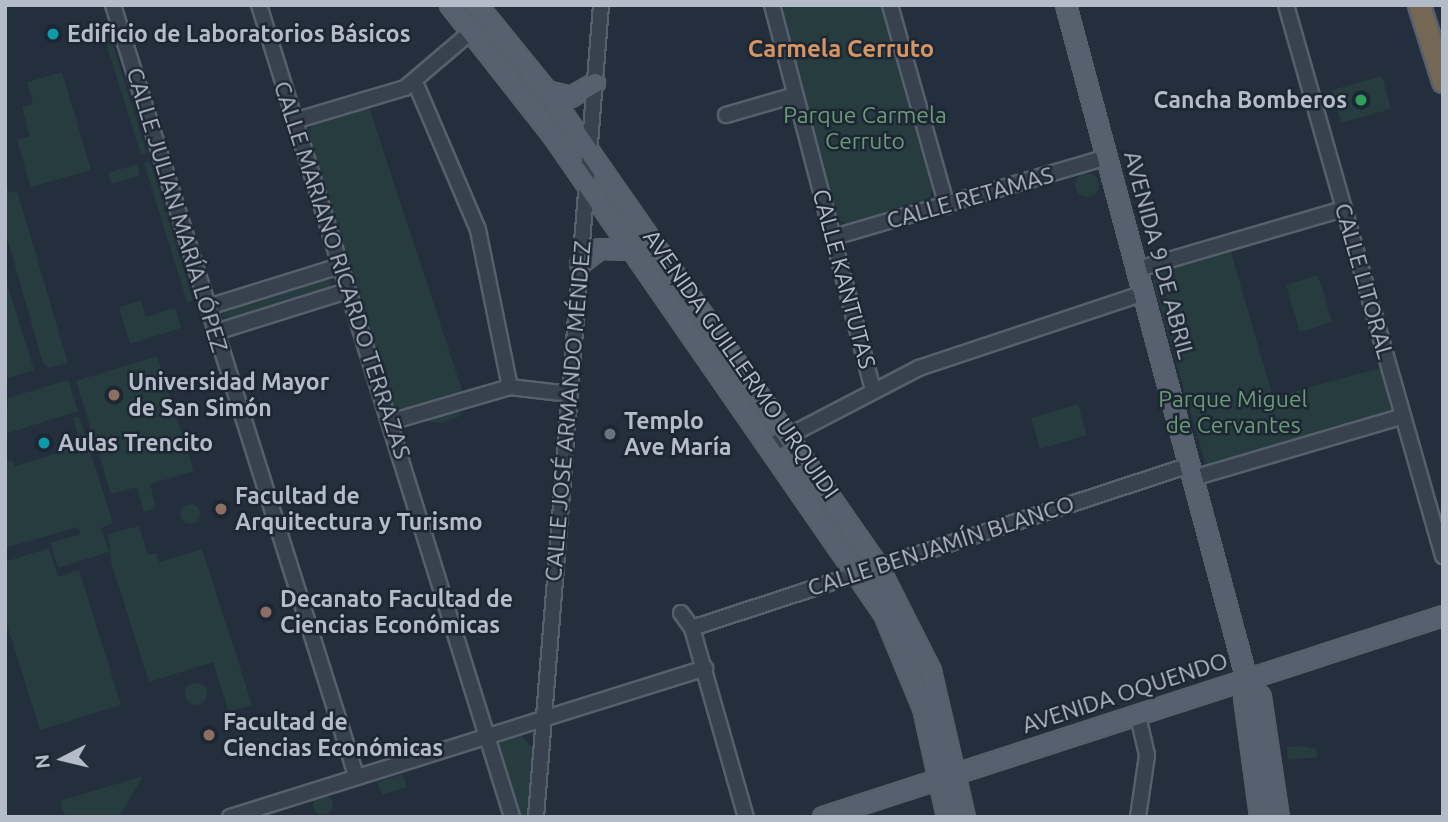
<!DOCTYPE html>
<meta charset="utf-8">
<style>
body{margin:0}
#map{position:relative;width:1448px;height:822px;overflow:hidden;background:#242f3e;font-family:Ubuntu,sans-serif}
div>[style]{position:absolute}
.green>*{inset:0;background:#263c3f}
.round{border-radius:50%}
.roads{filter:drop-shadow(2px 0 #565f6c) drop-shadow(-2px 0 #565f6c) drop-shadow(0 2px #565f6c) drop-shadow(0 -2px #565f6c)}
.minor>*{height:14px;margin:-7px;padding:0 7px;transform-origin:7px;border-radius:7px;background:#38414e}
.major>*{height:18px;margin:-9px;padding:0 9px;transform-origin:9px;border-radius:9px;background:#56606e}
.highway>*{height:21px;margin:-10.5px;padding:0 10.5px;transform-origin:10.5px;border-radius:10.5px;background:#746855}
.dots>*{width:19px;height:19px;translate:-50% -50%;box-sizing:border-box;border:4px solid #1d2633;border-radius:50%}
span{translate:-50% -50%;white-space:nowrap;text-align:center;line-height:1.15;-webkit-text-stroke:5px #1d2633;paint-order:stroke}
.poi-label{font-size:23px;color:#b4bcc9;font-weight:700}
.left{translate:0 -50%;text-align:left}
.right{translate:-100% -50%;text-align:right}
.park-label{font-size:23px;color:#6b9a76}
.street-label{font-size:23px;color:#b4bcc9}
.neighbourhood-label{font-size:24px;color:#d59563;font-weight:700}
.frame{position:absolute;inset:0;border:7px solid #b4bcc9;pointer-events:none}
.north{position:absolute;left:28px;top:724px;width:70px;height:70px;-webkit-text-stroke:5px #1d2633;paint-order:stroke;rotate:263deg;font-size:19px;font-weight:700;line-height:28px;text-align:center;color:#b4bcc9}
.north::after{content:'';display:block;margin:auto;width:24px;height:32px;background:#b4bcc9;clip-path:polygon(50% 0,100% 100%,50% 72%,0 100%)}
</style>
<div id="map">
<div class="green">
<div style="clip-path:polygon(460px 5px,466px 5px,543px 101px,580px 154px,579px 159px)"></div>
<div style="clip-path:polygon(780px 5px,883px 5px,933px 188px,926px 204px,852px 227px,837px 219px)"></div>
<div style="clip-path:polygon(107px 26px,147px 153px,141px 155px,101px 27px)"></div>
<div style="clip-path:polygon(62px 72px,91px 170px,31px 187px,17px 140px,30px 136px,22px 107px,33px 104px,27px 82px)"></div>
<div style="clip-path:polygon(1382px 76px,1391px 109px,1341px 123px,1332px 90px)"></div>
<div style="clip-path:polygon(368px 104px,462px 390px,460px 416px,443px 423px,394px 418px,306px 134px,315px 121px)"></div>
<div style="clip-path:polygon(150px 161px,193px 300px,187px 302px,144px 163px)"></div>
<div style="clip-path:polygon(137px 164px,140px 175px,112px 184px,108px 173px)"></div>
<div class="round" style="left:1075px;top:173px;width:24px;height:24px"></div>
<div style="clip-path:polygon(599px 181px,772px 429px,768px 432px,595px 184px)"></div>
<div style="clip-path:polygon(5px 185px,10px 193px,17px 191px,68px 363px,49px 368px,43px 363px,5px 230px)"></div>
<div style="clip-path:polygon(1230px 249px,1273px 397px,1381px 368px,1391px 412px,1206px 465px,1153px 282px,1160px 271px)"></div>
<div style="clip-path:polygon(1318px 275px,1332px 322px,1300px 332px,1286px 285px)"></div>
<div style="clip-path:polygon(324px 276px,332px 282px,328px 290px,228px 321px,222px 316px,224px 309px)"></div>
<div style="clip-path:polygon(5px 277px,34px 370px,5px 379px)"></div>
<div style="clip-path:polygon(141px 301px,146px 317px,175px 308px,181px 328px,130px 344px,119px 307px)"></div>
<div style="clip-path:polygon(157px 356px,194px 471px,150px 484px,156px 508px,144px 512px,137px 487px,111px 494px,76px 381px)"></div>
<div style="clip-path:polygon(68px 380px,78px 411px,5px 434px,8px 398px)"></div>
<div style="clip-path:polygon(1078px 404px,1087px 435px,1040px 449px,1031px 418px)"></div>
<div style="clip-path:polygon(79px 417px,113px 523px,101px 528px,109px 552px,58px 568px,50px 543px,81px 534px,78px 527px,5px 548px,5px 462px,12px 460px,14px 467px,81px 445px,73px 418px)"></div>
<div style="clip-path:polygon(783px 446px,858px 554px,854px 556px,780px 448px)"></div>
<div class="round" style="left:180px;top:504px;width:20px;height:20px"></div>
<div style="clip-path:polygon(139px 526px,148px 555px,156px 553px,159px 562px,202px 549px,252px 705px,229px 712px,213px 662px,149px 682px,111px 562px,108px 534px)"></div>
<div style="clip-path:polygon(49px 548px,58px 577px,79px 570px,121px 705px,40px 730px,5px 618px,5px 562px)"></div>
<div class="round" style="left:185px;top:683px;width:22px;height:22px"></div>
<div style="clip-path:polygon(521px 735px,533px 749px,527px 817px,518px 817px,497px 749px,502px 739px)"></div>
<div style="clip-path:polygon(1302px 746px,1316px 749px,1317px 757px,1288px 760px,1287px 747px)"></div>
<div style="clip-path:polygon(403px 774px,407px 787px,382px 795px,377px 782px)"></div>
<div style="clip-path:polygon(143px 776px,119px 817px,65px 817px,60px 801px)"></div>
<div class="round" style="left:313px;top:795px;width:20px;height:20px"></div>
</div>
<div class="roads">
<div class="minor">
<div style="left:113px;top:5px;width:807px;rotate:72.49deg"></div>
<div style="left:259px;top:5px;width:851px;rotate:72.69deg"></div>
<div style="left:772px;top:5px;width:398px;rotate:75.3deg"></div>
<div style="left:890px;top:5px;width:209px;rotate:74.2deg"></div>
<div style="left:1286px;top:5px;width:573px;rotate:74.1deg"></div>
<div style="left:415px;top:82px;width:161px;rotate:66.9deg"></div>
<div style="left:478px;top:230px;width:160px;rotate:78.5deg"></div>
<div style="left:726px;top:115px;width:72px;rotate:-16.2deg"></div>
<div style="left:294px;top:121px;width:116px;rotate:-16.6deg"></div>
<div style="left:405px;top:88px;width:88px;rotate:-40.4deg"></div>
<div style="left:834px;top:237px;width:284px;rotate:-16.3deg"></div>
<div style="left:1138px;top:269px;width:214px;rotate:-16.3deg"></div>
<div style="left:208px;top:307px;width:138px;rotate:-17.3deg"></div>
<div style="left:216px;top:332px;width:137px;rotate:-17.4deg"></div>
<div style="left:390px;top:422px;width:125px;rotate:-16.3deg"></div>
<div style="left:510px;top:387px;width:60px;rotate:6.7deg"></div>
<div style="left:769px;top:446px;width:169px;rotate:-27.5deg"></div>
<div style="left:919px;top:368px;width:237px;rotate:-18.4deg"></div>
<div style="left:1193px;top:478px;width:219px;rotate:-16.4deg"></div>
<div style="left:681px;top:613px;width:19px;rotate:54deg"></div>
<div style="left:692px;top:628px;width:197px;rotate:74.1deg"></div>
<div style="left:692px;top:628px;width:524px;rotate:-18.12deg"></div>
<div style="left:230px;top:817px;width:498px;rotate:-17.4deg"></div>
<div style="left:536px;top:817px;width:815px;rotate:-85.42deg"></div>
<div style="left:1138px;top:817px;width:63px;rotate:-81.7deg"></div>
<div style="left:1147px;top:755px;width:40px;rotate:-103deg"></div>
</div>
<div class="major">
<div style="left:450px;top:5px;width:167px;rotate:51.8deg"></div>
<div style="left:553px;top:136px;width:581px;rotate:55.3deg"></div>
<div style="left:884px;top:614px;width:102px;rotate:67.5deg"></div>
<div style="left:923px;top:708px;width:112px;rotate:77.6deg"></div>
<div style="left:477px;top:5px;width:111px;rotate:50.9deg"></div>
<div style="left:547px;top:91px;width:579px;rotate:55.13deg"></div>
<div style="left:878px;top:566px;width:118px;rotate:63.2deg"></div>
<div style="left:931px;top:671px;width:150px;rotate:76.9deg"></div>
<div style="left:1066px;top:5px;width:699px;rotate:74.99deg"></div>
<div style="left:1247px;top:680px;width:22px;rotate:51deg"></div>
<div style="left:1261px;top:697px;width:121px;rotate:81.5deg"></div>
<div style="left:547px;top:91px;width:25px;rotate:14deg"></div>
<div style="left:571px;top:97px;width:28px;rotate:-30deg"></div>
<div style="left:580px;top:264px;width:25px;rotate:-37deg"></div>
<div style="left:600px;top:249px;width:32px;rotate:2deg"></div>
<div style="left:1247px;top:680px;width:18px;rotate:99deg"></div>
<div style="left:1244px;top:698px;width:120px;rotate:82.3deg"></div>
<div style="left:823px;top:817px;width:652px;rotate:-17.96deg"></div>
</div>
<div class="highway">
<div style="left:1419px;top:5px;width:80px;rotate:72.5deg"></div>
</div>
</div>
<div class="dots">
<div style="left:53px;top:34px;background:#0f9aa8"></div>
<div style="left:1361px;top:100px;background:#2e9e5b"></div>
<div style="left:114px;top:395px;background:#8d6e63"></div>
<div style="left:610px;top:434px;background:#6b7280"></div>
<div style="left:44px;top:443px;background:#0f9aa8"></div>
<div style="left:221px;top:509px;background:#8d6e63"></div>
<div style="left:266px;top:612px;background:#8d6e63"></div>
<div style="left:209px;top:735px;background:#8d6e63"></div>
</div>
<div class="poi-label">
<span class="left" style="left:67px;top:34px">Edificio de Laboratorios Básicos</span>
<span class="right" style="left:1347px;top:100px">Cancha Bomberos</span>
<span class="left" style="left:128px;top:395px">Universidad Mayor<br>de San Simón</span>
<span class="left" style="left:624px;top:434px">Templo<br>Ave María</span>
<span class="left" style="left:58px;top:443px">Aulas Trencito</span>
<span class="left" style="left:235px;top:509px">Facultad de<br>Arquitectura y Turismo</span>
<span class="left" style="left:280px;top:612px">Decanato Facultad de<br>Ciencias Económicas</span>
<span class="left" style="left:223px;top:735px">Facultad de<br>Ciencias Económicas</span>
</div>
<div class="park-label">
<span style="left:865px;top:128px">Parque Carmela<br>Cerruto</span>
<span style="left:1233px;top:412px">Parque Miguel<br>de Cervantes</span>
</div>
<div class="street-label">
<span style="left:970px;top:198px;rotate:-16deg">CALLE RETAMAS</span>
<span style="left:177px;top:210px;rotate:73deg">CALLE JULIAN MARÍA LÓPEZ</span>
<span style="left:1159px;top:255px;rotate:75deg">AVENIDA 9 DE ABRIL</span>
<span style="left:342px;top:270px;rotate:72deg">CALLE MARIANO RICARDO TERRAZAS</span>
<span style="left:844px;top:279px;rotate:75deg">CALLE KANTUTAS</span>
<span style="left:1364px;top:281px;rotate:74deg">CALLE LITORAL</span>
<span style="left:741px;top:364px;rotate:55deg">AVENIDA GUILLERMO URQUIDI</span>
<span style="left:568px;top:411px;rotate:-85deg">CALLE JOSÉ ARMANDO MÉNDEZ</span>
<span style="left:941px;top:546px;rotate:-18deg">CALLE BENJAMÍN BLANCO</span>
<span style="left:1125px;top:693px;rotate:-18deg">AVENIDA OQUENDO</span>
</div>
<div class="neighbourhood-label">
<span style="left:841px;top:49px">Carmela Cerruto</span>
</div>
<div class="frame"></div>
<div class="north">N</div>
</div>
